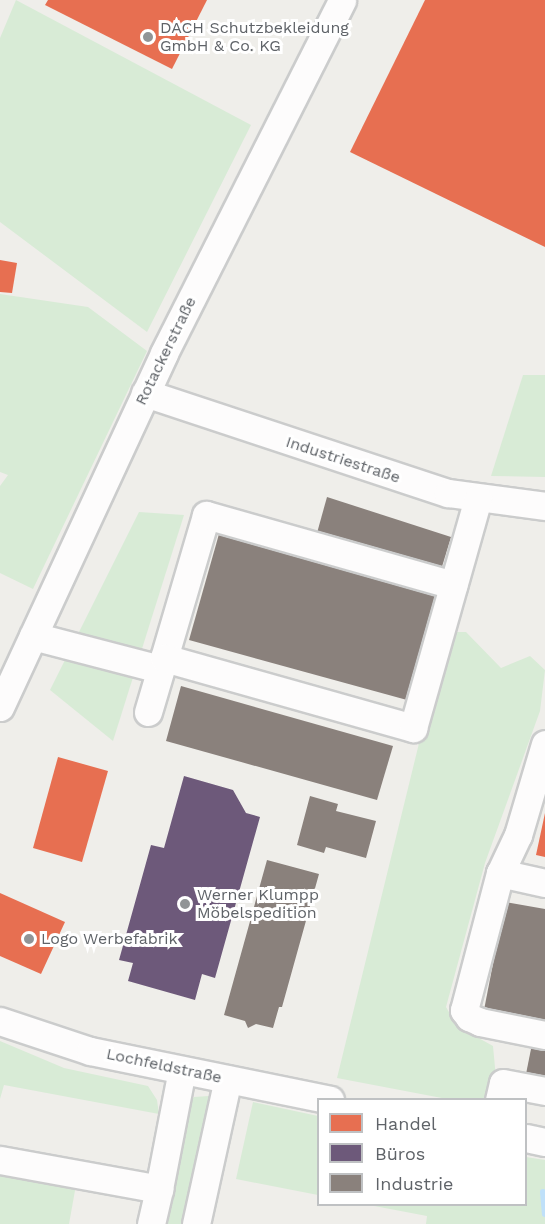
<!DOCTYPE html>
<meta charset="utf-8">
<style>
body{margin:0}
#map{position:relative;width:545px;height:1224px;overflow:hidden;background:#efeeea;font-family:"Work Sans",sans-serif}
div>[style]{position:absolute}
.green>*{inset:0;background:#d8ebd6}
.shops>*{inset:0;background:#e76f51}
.offices>*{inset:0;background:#6d597a}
.industry>*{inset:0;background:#8a817c}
.stream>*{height:6px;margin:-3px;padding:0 3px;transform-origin:3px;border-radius:3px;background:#bfe0f9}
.roads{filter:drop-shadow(2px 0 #cbcccc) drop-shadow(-2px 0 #cbcccc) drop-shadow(0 2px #cbcccc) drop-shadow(0 -2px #cbcccc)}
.minor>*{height:27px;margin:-13.5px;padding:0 13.5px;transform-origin:13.5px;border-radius:13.5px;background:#fdfcfc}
.dots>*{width:16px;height:16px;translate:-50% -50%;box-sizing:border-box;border:3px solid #fff;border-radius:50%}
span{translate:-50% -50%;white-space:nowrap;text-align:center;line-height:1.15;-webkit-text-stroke:6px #fff;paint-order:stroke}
.poi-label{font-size:16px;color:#5f6368}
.left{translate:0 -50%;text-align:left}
.street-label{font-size:16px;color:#5f6368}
.legend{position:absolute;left:317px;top:1098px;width:210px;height:108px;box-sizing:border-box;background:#fff;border:2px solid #bfc1c3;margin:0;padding:8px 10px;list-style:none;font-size:18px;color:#5f6368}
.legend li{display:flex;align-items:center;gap:12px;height:30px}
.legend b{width:30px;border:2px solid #bfc1c3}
</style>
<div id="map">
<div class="green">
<div style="clip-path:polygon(16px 0,251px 125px,147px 332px,0 222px,0 38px)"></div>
<div style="clip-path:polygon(0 294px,88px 307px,147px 351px,33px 589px,0 573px,0 486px,8px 475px,0 472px)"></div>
<div style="clip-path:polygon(523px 375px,545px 375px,545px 477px,491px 476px)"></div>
<div style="clip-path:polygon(139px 512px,184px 515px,113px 741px,50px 690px)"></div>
<div style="clip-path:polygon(450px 632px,466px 632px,501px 668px,530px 656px,545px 670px,540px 711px,485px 863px,446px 1007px,457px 1026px,493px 1046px,496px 1078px,491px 1099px,447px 1099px,337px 1078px,435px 678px)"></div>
<div style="clip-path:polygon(0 1041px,64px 1068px,148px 1086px,157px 1100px,159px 1114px,4px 1085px,0 1099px)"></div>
<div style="clip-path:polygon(209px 1096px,184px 1224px,165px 1224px,189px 1102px,194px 1097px)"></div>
<div style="clip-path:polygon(253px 1102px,318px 1116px,318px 1195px,236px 1179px)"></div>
<div style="clip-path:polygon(526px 1157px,545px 1160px,545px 1224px,426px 1224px,427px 1216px,369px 1205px,526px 1204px)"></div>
<div style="clip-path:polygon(0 1170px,76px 1185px,69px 1224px,0 1224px)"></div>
</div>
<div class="shops">
<div style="clip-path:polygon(48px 0,207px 0,172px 69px,45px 5px)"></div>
<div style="clip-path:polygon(425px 0,545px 0,545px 247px,350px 152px)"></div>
<div style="clip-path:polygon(0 260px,17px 263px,12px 293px,0 292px)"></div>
<div style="clip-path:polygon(58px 757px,108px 771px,82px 862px,33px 848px)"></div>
<div style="clip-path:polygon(545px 813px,545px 857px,536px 855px)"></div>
<div style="clip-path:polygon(0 893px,65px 922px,41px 974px,0 956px)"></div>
</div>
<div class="offices">
<div style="clip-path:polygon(184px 776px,233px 790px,246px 813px,260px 817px,215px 978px,202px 974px,195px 1000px,128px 981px,133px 963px,119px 960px,151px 845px,164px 848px)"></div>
</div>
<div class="industry">
<div style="clip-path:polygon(327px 497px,451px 537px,441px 570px,317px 533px)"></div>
<div style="clip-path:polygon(219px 534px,437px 595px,407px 700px,189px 640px)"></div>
<div style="clip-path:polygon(181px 686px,393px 746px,377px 800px,166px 741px)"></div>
<div style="clip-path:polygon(310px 796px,338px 804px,336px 811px,376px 821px,366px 858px,326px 847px,324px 853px,297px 845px)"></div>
<div style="clip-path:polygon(267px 860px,319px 874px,282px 1007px,279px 1007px,273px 1028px,256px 1024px,248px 1028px,245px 1021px,224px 1015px)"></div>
<div style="clip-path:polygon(505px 902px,545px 909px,545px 1022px,484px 1010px)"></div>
<div style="clip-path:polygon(533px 1039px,545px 1042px,545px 1077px,526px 1074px)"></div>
</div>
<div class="stream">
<div style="left:543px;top:1192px;width:22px;rotate:85deg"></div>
</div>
<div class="roads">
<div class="minor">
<div style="left:145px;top:393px;width:319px;rotate:18.3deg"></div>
<div style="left:448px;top:493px;width:98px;rotate:7.6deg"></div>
<div style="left:33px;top:636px;width:131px;rotate:14.6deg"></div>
<div style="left:164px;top:658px;width:149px;rotate:-73.6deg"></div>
<div style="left:206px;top:515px;width:257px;rotate:15.8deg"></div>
<div style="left:0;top:707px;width:390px;rotate:-65.1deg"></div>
<div style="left:164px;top:353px;width:395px;rotate:-63.2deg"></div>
<div style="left:148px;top:712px;width:56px;rotate:-73.5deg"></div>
<div style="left:164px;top:658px;width:259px;rotate:15.7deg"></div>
<div style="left:413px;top:728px;width:238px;rotate:-74.2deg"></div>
<div style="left:545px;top:744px;width:95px;rotate:106.5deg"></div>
<div style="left:518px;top:835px;width:42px;rotate:115.3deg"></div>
<div style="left:500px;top:873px;width:142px;rotate:104.7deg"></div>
<div style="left:464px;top:1010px;width:9px;rotate:54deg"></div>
<div style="left:469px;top:1017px;width:12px;rotate:24deg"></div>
<div style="left:480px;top:1022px;width:66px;rotate:11.3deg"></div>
<div style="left:500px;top:873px;width:46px;rotate:12.5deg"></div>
<div style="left:0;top:1021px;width:95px;rotate:18.4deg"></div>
<div style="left:90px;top:1051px;width:245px;rotate:11.5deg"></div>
<div style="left:499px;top:1100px;width:17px;rotate:-77deg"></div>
<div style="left:503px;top:1083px;width:43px;rotate:10.8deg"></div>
<div style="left:526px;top:1138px;width:19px;rotate:12deg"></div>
<div style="left:0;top:1160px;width:162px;rotate:10.3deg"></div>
<div style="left:159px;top:1189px;width:121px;rotate:-79.1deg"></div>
<div style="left:151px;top:1224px;width:36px;rotate:-77deg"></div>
<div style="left:196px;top:1224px;width:148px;rotate:-77.6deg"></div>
</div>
</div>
<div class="dots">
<div style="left:148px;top:37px;background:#919496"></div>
<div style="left:185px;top:904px;background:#919496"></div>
<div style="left:29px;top:939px;background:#919496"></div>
</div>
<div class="poi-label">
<span class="left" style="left:160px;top:37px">DACH Schutzbekleidung<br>GmbH &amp; Co. KG</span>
<span class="left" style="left:197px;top:904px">Werner Klumpp<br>Möbelspedition</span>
<span class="left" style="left:41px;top:939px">Logo Werbefabrik</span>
</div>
<div class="street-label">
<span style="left:166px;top:351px;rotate:-64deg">Rotackerstraße</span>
<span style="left:343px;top:460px;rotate:18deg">Industriestraße</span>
<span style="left:164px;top:1066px;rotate:12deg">Lochfeldstraße</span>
</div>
<ul class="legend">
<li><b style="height:16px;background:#e76f51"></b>Handel</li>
<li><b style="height:16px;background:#6d597a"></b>Büros</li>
<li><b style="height:16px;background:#8a817c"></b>Industrie</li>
</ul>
</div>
